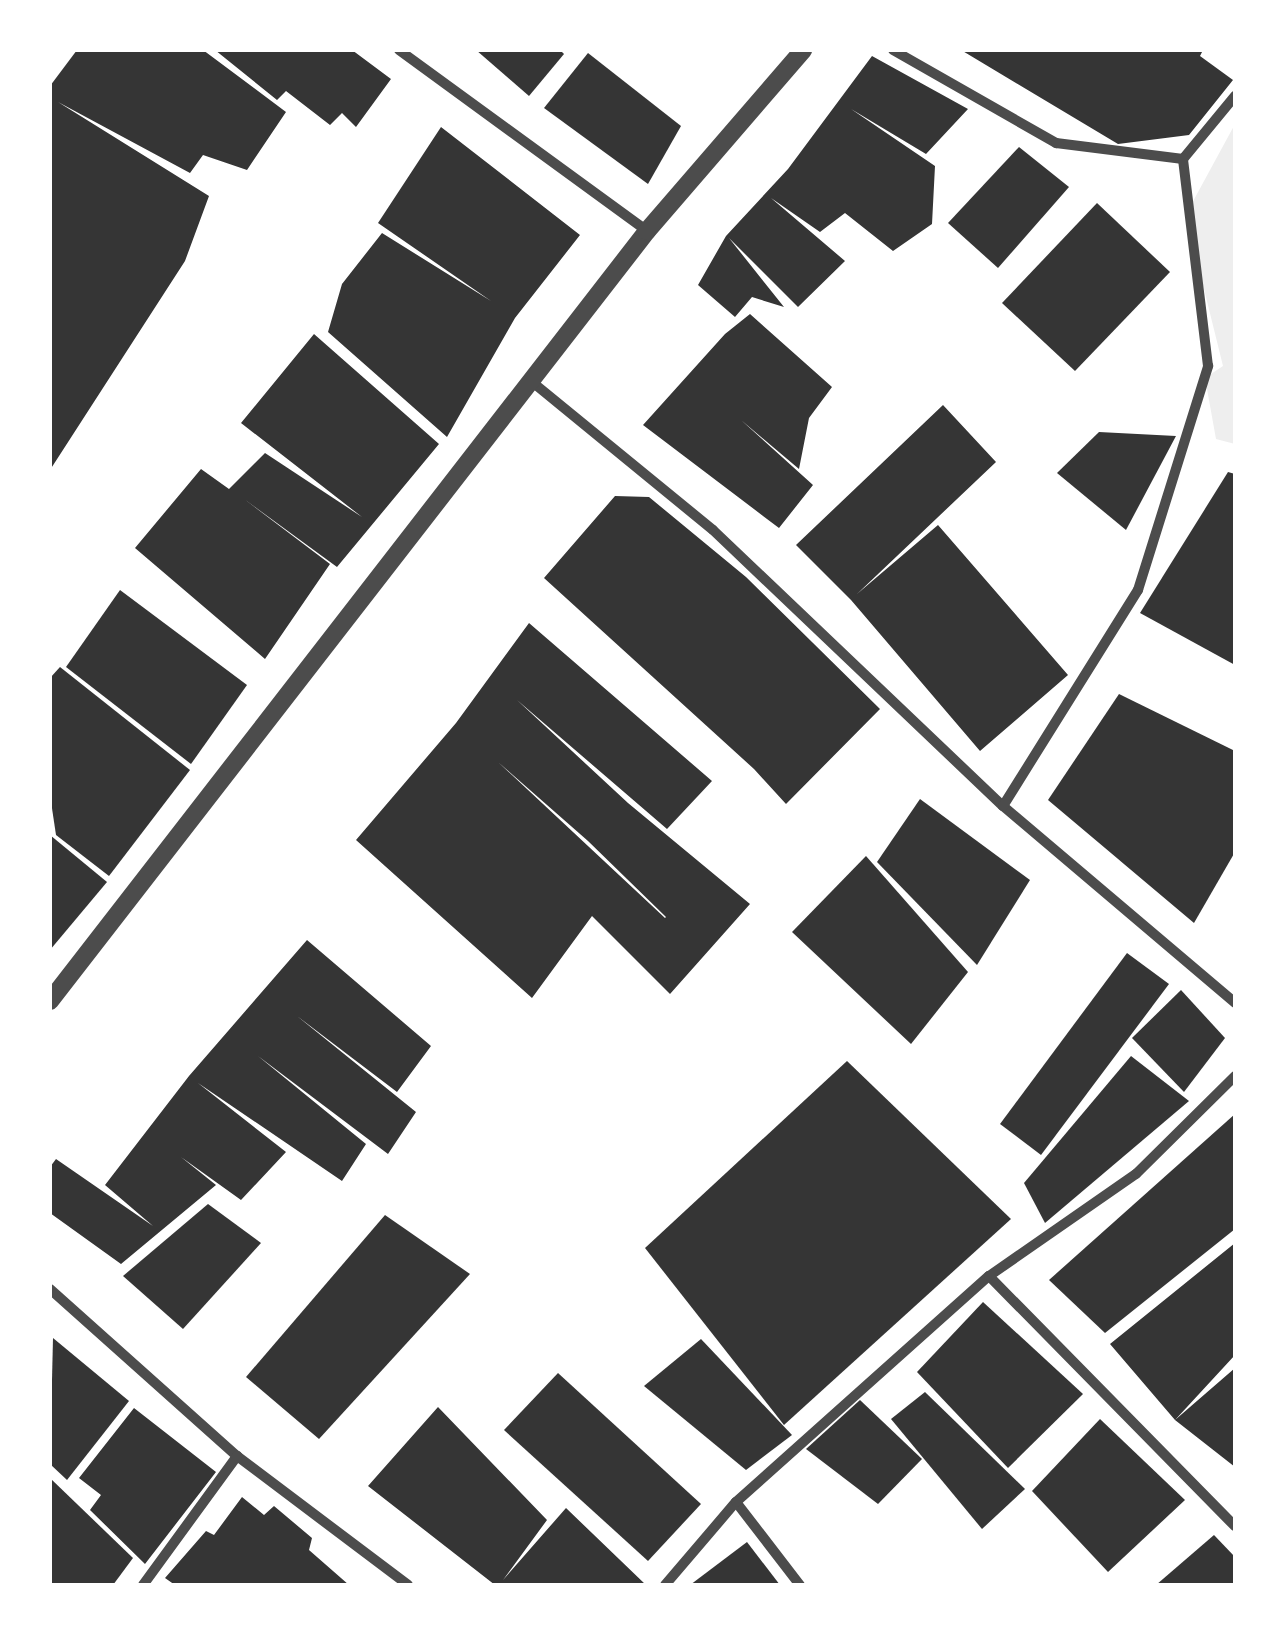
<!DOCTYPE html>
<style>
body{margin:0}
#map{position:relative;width:1285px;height:1635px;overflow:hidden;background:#fff;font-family:"Fira Sans Condensed",sans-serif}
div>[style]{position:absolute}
.green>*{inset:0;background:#eee}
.building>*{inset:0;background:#353535}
.minor>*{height:10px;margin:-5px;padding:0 5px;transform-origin:5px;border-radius:5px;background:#4c4c4c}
.tertiary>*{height:18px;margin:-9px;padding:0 9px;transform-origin:9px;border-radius:9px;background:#4c4c4c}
span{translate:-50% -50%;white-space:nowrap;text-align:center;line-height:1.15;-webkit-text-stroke:9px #fff;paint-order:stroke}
.frame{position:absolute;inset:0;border:52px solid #fff;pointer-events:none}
</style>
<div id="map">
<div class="green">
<div style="clip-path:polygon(1235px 124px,1235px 444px,1216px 439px,1205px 378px,1223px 366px,1203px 285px,1191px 205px)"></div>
</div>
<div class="building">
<div style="clip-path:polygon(77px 50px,203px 50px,286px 112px,247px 170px,203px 155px,190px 173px,58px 102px,209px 196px,185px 261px,50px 470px,50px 86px)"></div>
<div style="clip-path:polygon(215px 50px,352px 50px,391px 79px,356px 127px,342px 113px,330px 125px,286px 91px,277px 100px)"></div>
<div style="clip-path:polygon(476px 50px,560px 50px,564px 54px,529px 96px)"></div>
<div style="clip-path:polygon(961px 50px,1203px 50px,1200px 56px,1233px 80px,1189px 135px,1118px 144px)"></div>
<div style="clip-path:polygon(588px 53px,681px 126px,648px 184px,544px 108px)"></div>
<div style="clip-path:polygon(872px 56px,968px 109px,926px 154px,851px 109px,935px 166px,932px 224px,893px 251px,845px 213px,820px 232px,771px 198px,845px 261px,798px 307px,729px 238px,784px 307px,752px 297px,735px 317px,698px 285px,726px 236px,788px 169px)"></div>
<div style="clip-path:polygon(441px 127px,580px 235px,515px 318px,447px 437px,328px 332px,342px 284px,382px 233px,491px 301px,378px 223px)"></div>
<div style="clip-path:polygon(1019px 147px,1069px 187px,998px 268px,948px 223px)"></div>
<div style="clip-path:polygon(1097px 203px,1170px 272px,1075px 371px,1002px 303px)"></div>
<div style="clip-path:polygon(750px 314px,832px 387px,809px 418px,799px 469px,741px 420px,813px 485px,779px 528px,643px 425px,725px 334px)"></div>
<div style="clip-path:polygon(314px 334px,439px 444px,337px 567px,244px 499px,330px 564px,265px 659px,135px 548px,201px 469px,229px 489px,265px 453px,362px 517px,241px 423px)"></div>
<div style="clip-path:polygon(943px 405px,996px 462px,857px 594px,938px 525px,1068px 675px,980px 751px,851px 600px,796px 545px)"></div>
<div style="clip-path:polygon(1099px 432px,1176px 436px,1126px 530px,1057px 473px)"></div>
<div style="clip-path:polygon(1228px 472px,1235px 474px,1235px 665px,1140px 613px)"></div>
<div style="clip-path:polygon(615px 496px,649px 497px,746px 577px,880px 709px,786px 804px,754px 769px,544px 578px)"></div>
<div style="clip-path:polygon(120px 590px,247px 685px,191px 764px,66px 667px)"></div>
<div style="clip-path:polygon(evenodd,529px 623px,712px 781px,667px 829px,517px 700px,628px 803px,750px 904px,670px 994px,592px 916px,532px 998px,356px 840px,456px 723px,529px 623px,498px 762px,588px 841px,666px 917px,665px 918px,498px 762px)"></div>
<div style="clip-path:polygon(60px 667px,190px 770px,109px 876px,56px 835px,50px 795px,50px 678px)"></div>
<div style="clip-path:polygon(1119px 694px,1235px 751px,1235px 852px,1194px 923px,1048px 800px)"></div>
<div style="clip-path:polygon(920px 799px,1030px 880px,977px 965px,877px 862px)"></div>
<div style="clip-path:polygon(50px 835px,107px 882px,50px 950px)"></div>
<div style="clip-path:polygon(866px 856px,968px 972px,911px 1044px,792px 932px)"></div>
<div style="clip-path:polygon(307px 940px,431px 1046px,397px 1092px,297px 1016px,416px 1112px,388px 1154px,258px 1056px,366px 1144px,342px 1181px,198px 1083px,286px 1152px,241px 1200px,181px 1157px,216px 1185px,121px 1264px,50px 1213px,50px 1167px,56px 1159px,153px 1226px,105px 1185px,189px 1076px)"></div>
<div style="clip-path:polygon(1127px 953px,1169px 984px,1041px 1155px,1000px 1124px)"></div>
<div style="clip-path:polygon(1181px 990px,1225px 1038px,1184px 1092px,1132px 1038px)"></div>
<div style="clip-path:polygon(1131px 1056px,1189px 1101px,1045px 1223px,1024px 1183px)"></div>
<div style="clip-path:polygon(847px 1061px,1011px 1219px,784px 1425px,645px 1248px)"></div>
<div style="clip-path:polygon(1235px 1114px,1235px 1229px,1105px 1333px,1049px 1280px)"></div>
<div style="clip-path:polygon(208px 1204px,261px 1243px,183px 1329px,123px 1276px)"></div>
<div style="clip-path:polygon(385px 1215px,470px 1274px,319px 1439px,246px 1377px)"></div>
<div style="clip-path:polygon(1235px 1243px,1235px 1355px,1175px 1420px,1235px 1368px,1235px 1467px,1175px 1420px,1110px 1344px)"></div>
<div style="clip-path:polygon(983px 1302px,1083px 1394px,1008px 1468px,917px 1372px)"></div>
<div style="clip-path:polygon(53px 1338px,129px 1401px,67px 1480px,50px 1464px)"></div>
<div style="clip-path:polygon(701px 1339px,792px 1435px,746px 1470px,644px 1386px)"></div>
<div style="clip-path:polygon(558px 1373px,701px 1504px,648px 1561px,504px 1430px)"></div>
<div style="clip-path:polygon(925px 1392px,1025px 1489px,982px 1529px,891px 1419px)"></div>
<div style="clip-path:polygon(860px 1400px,922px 1459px,878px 1504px,806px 1449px)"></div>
<div style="clip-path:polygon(438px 1407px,547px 1520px,503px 1580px,566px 1508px,646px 1585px,495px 1585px,368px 1486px)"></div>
<div style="clip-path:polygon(134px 1408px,216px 1472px,145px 1564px,90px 1510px,101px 1495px,79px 1478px)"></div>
<div style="clip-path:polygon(1100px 1419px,1185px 1500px,1108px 1572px,1032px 1491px)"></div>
<div style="clip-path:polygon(50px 1478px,133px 1558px,113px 1585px,50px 1585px)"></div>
<div style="clip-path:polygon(242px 1497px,264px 1515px,274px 1506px,312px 1538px,309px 1550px,349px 1585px,175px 1585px,165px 1578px,206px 1531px,214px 1535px)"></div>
<div style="clip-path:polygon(1214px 1535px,1235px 1557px,1235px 1585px,1156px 1585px)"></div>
<div style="clip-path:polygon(747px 1542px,780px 1585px,690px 1585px)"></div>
</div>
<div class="minor">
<div style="left:399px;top:50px;width:307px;rotate:36.1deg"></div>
<div style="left:893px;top:50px;width:188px;rotate:29.7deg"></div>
<div style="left:1056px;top:143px;width:128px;rotate:7.2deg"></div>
<div style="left:1183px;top:159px;width:82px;rotate:-50.5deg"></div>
<div style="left:531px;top:381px;width:235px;rotate:39.3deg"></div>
<div style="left:713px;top:530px;width:400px;rotate:43.6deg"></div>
<div style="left:1003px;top:806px;width:304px;rotate:40.3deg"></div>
<div style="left:1003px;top:806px;width:255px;rotate:-58deg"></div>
<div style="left:1138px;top:590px;width:235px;rotate:-72.6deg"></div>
<div style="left:1208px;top:366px;width:209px;rotate:-96.9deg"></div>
<div style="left:989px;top:1276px;width:351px;rotate:45.5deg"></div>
<div style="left:50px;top:1289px;width:251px;rotate:41.8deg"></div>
<div style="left:237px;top:1456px;width:214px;rotate:37deg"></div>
<div style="left:736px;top:1502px;width:105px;rotate:52.4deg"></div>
<div style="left:143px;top:1585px;width:160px;rotate:-53.9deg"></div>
<div style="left:665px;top:1585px;width:109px;rotate:-49.5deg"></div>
<div style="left:736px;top:1502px;width:339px;rotate:-41.8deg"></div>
<div style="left:989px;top:1276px;width:179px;rotate:-34.8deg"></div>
<div style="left:1136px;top:1174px;width:139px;rotate:-44.7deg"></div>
</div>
<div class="tertiary">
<div style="left:50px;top:1001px;width:974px;rotate:-52.21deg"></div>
<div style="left:647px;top:231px;width:239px;rotate:-49.2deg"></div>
</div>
<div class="frame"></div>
</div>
